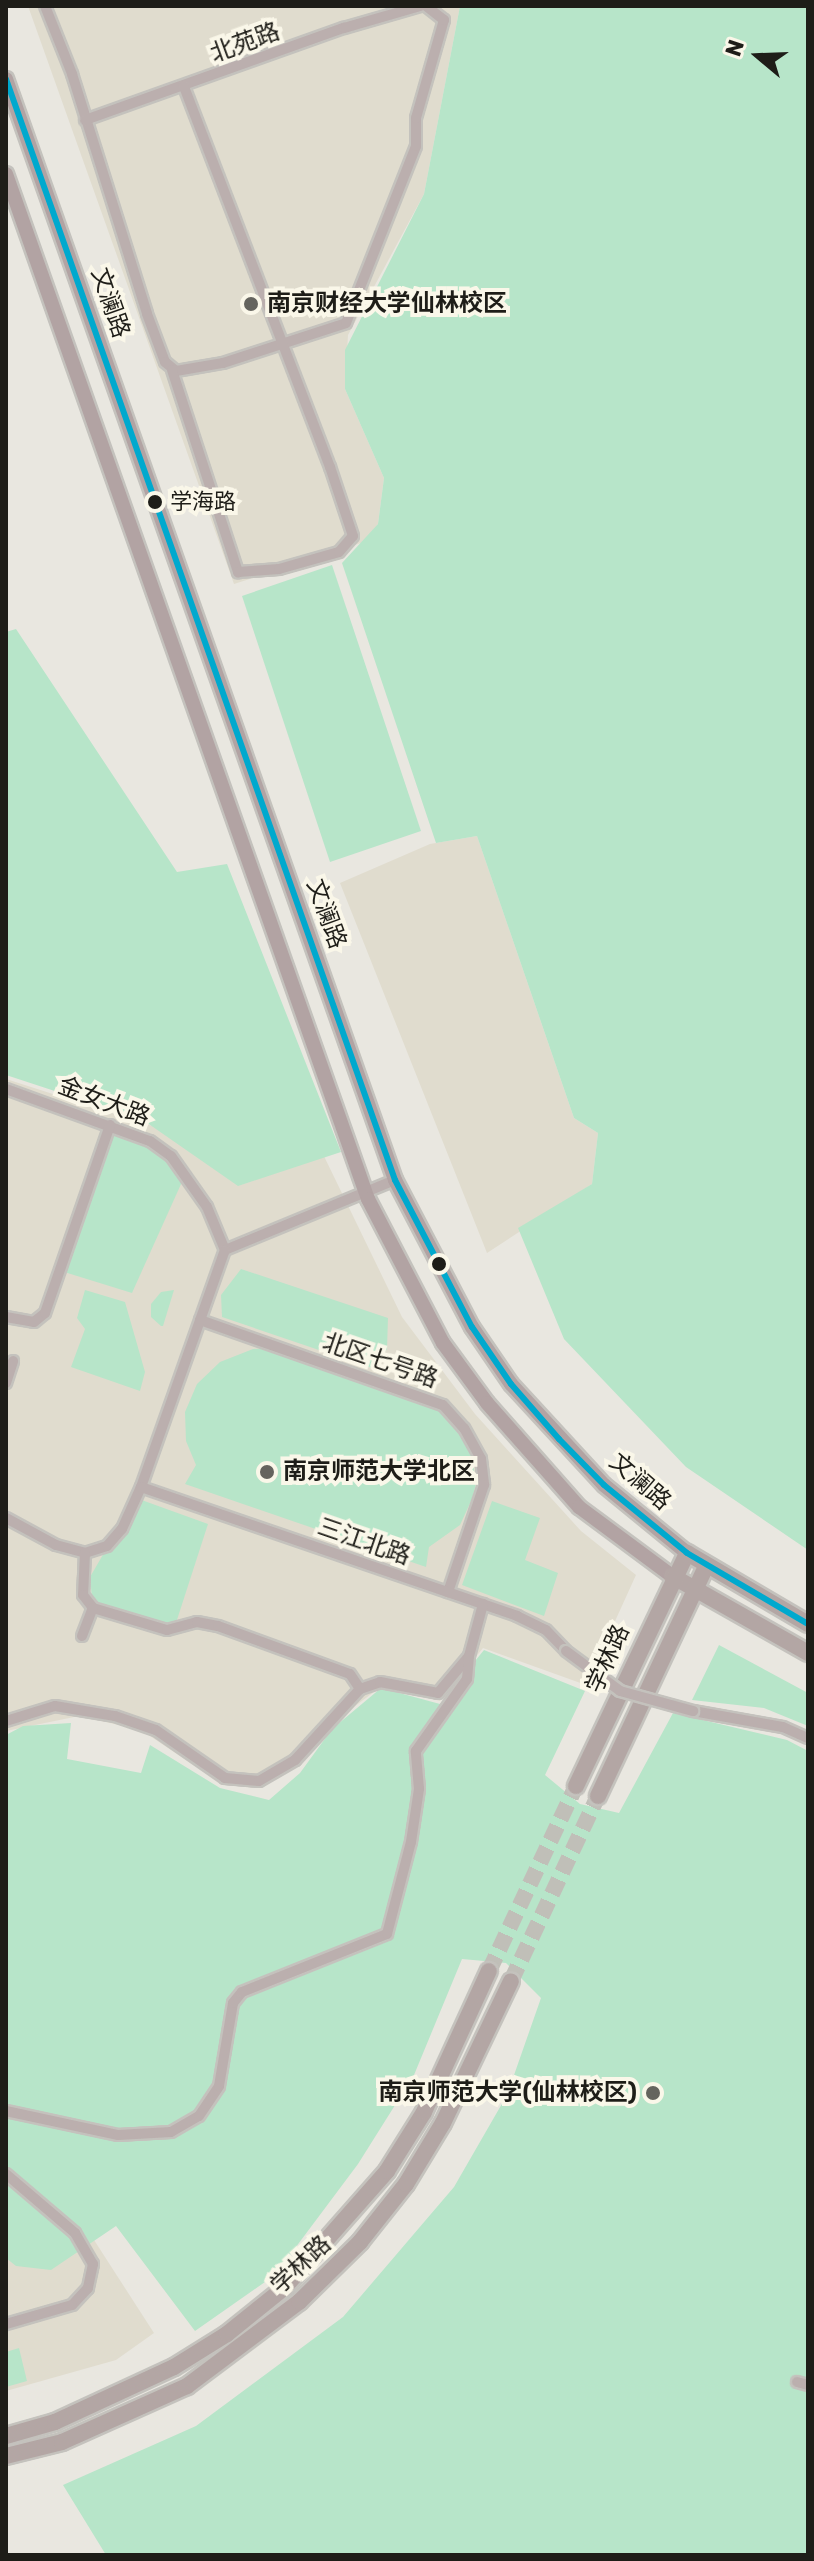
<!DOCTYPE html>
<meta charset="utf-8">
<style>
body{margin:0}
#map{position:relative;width:814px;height:2561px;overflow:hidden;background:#e9e7e0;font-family:Rubik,"Noto Sans SC",sans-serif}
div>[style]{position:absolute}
.built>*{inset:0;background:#e0dcce}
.green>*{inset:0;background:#b7e5c9}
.primary-tunnel>*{height:16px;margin-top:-8px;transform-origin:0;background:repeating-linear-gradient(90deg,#c0bfb8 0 16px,transparent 0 24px)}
.roads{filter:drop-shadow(2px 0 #c4c2bd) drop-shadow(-2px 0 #c4c2bd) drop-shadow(0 2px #c4c2bd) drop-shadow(0 -2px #c4c2bd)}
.minor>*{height:10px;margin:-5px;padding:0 5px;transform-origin:5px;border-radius:5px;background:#bbafae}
.secondary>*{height:14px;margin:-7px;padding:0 7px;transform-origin:7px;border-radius:7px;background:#b2a3a3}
.primary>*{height:16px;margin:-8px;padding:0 8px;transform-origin:8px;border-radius:8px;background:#b3a6a4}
.bridges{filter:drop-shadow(2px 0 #c4c2bd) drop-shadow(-2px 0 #c4c2bd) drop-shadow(0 2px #c4c2bd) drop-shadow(0 -2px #c4c2bd)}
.minor-bridge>*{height:10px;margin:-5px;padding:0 5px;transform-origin:5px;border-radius:5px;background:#bbafae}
.bus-1>*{height:6px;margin:-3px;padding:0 3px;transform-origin:3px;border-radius:3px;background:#00a9ce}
.dots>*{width:22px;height:22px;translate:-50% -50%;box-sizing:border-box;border:4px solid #faf7e9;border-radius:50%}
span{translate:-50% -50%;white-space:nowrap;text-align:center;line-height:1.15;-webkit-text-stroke:8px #faf7e9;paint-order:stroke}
.bus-label{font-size:22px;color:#1e1d18}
.left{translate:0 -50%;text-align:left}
.street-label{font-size:24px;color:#1e1d18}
.poi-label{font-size:24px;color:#1e1d18;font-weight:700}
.right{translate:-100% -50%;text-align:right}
.frame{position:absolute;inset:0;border:8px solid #1e1d18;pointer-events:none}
.north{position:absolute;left:718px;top:16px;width:80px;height:80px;-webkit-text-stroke:6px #faf7e9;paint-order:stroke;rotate:289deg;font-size:22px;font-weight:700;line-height:32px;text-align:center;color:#1e1d18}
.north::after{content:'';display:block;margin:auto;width:28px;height:36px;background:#1e1d18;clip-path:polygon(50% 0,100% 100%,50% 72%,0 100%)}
</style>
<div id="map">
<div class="built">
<div style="clip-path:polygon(28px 6px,460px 6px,424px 194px,348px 335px,345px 389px,384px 478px,378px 524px,367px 541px,234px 584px)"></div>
<div style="clip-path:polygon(477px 836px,574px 1118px,598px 1133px,592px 1184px,487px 1253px,340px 883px,430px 844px)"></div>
<div style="clip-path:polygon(6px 1079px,159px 1128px,305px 1117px,402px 1317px,475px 1414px,581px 1531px,636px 1575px,586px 1685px,483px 1648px,440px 1701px,382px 1686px,347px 1712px,304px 1758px,261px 1786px,216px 1780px,141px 1730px,79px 1716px,6px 1731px)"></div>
<div style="clip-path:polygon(6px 2158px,85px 2226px,154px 2333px,116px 2360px,6px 2391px)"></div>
</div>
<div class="green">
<div style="clip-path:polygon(460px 6px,808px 6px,808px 1550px,686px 1467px,564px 1339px,518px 1228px,592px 1184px,598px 1133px,574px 1118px,477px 836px,436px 843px,342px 563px,378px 524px,384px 478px,345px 389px,345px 350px,424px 194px)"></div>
<div style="clip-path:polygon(332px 565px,421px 831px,330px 862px,242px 596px)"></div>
<div style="clip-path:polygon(16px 629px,177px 872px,227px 864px,341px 1152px,238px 1186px,143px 1120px,6px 1075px,6px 632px)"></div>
<div style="clip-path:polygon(110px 1125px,150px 1141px,186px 1173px,132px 1293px,61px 1271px)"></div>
<div style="clip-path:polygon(241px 1269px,388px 1318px,387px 1349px,372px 1368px,222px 1317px,221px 1295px)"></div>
<div style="clip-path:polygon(85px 1290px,125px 1302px,145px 1372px,140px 1391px,71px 1367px,85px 1329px,77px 1318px)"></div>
<div style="clip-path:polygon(174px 1290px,163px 1326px,161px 1326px,151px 1317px,151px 1304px,161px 1292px)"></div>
<div style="clip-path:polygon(270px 1348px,444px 1409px,470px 1443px,476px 1484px,472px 1499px,460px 1525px,429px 1547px,426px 1567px,185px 1484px,196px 1465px,186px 1441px,185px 1412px,197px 1384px,220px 1362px,253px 1349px)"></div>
<div style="clip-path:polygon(136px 1498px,208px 1524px,175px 1626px,167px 1630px,93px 1608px,90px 1577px)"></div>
<div style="clip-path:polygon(492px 1501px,540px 1518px,525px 1560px,558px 1573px,544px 1616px,462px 1585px)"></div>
<div style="clip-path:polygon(719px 1645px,808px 1693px,808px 1726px,764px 1708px,692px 1700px)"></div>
<div style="clip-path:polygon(484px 1650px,585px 1691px,545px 1775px,580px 1804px,619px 1813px,673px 1713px,787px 1740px,808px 1751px,808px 2555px,106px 2555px,63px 2485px,196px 2426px,343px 2317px,454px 2187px,507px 2095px,541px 1998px,506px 1963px,462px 1959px,414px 2075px,358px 2164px,275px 2275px,195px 2331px,116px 2226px,51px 2270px,16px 2266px,6px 2258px,6px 1735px,23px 1726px,71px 1723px,67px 1759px,141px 1773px,150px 1745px,220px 1788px,269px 1800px,300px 1773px,332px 1729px,381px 1688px,440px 1704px)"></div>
<div style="clip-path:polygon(19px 2348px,27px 2381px,6px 2387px,6px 2352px)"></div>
</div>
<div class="primary-tunnel">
<div style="left:489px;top:1971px;width:204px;rotate:-64.8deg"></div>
<div style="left:511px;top:1981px;width:204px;rotate:-64.8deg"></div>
</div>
<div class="roads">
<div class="minor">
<div style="left:45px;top:6px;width:73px;rotate:68.3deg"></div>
<div style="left:72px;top:74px;width:251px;rotate:72.6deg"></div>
<div style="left:147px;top:314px;width:51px;rotate:69.4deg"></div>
<div style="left:165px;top:362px;width:14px;rotate:39deg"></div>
<div style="left:176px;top:371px;width:48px;rotate:-9.7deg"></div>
<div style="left:223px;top:363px;width:129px;rotate:-18deg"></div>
<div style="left:346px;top:323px;width:190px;rotate:-68.4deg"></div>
<div style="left:416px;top:146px;width:28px;rotate:-90deg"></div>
<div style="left:416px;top:118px;width:102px;rotate:-74.1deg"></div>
<div style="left:444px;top:20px;width:23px;rotate:-142deg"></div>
<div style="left:85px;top:120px;width:275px;rotate:-19.6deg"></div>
<div style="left:344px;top:28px;width:79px;rotate:-16.1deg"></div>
<div style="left:172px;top:370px;width:213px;rotate:71.9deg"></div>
<div style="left:238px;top:572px;width:41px;rotate:-4.2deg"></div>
<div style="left:279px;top:569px;width:62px;rotate:-15.8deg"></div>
<div style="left:339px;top:552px;width:21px;rotate:-49deg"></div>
<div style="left:353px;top:536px;width:73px;rotate:-108.4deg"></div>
<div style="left:330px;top:467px;width:408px;rotate:-111deg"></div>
<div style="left:6px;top:1089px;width:153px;rotate:19.9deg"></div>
<div style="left:150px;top:1141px;width:26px;rotate:36deg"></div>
<div style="left:171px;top:1156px;width:62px;rotate:54.8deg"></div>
<div style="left:207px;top:1207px;width:47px;rotate:67.3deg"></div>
<div style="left:225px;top:1250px;width:184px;rotate:-22.4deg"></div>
<div style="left:6px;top:1317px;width:28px;rotate:10deg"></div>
<div style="left:34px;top:1322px;width:14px;rotate:-39deg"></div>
<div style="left:45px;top:1313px;width:199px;rotate:-70.9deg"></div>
<div style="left:200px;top:1320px;width:257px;rotate:19.3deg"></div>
<div style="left:443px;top:1405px;width:31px;rotate:48deg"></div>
<div style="left:464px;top:1428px;width:35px;rotate:61deg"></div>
<div style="left:481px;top:1459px;width:26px;rotate:83deg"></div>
<div style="left:484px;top:1485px;width:113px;rotate:108.6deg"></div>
<div style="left:6px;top:1383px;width:23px;rotate:-72deg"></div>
<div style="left:141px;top:1487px;width:251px;rotate:-70.5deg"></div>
<div style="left:6px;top:1518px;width:57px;rotate:28.4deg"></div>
<div style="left:56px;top:1545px;width:30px;rotate:15deg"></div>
<div style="left:85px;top:1553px;width:23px;rotate:-18deg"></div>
<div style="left:107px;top:1546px;width:23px;rotate:-49deg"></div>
<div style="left:122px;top:1529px;width:46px;rotate:-65.7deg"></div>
<div style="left:141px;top:1487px;width:398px;rotate:18.9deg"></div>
<div style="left:517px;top:1616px;width:32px;rotate:26deg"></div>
<div style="left:546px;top:1630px;width:29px;rotate:46deg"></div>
<div style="left:85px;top:1553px;width:42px;rotate:92.7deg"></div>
<div style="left:83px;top:1595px;width:16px;rotate:52deg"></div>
<div style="left:93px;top:1608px;width:77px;rotate:16.6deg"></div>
<div style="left:167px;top:1630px;width:31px;rotate:-15deg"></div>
<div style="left:197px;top:1622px;width:21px;rotate:11deg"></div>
<div style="left:218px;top:1626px;width:140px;rotate:20deg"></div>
<div style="left:350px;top:1674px;width:18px;rotate:56deg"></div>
<div style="left:82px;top:1636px;width:30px;rotate:-69deg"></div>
<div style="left:693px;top:1711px;width:91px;rotate:10.1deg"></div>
<div style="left:783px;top:1727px;width:27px;rotate:24deg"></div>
<div style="left:6px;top:1721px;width:51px;rotate:-17deg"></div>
<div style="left:55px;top:1706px;width:61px;rotate:9.5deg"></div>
<div style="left:115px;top:1716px;width:43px;rotate:18.9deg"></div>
<div style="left:156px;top:1730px;width:84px;rotate:34.8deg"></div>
<div style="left:225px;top:1778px;width:34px;rotate:5deg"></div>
<div style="left:259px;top:1781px;width:42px;rotate:-30.3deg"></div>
<div style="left:295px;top:1760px;width:96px;rotate:-47.5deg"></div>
<div style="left:360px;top:1689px;width:21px;rotate:-19deg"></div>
<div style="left:380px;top:1682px;width:59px;rotate:10.7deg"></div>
<div style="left:438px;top:1693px;width:48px;rotate:-50deg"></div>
<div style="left:469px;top:1656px;width:54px;rotate:-74.9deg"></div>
<div style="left:6px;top:2111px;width:115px;rotate:12.1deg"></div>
<div style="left:118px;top:2135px;width:53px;rotate:-3.2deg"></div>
<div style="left:171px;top:2132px;width:32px;rotate:-30deg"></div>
<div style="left:199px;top:2116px;width:36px;rotate:-56deg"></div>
<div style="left:219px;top:2086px;width:84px;rotate:-80.4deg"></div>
<div style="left:233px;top:2003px;width:14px;rotate:-51deg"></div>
<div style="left:242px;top:1992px;width:156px;rotate:-21.8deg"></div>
<div style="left:387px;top:1934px;width:95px;rotate:-75.4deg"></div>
<div style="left:411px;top:1842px;width:54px;rotate:-81.4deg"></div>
<div style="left:419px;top:1789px;width:38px;rotate:-95deg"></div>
<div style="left:416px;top:1751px;width:88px;rotate:-54.7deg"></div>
<div style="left:467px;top:1679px;width:23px;rotate:-85deg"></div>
<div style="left:6px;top:2174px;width:91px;rotate:40.5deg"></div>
<div style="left:75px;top:2233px;width:36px;rotate:60deg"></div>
<div style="left:93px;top:2264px;width:25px;rotate:102deg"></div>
<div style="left:88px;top:2288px;width:23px;rotate:133deg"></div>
<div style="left:72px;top:2305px;width:69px;rotate:163.9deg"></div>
<div style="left:797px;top:2382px;width:11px;rotate:15deg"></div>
</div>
<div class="secondary">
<div style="left:6px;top:79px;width:1168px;rotate:70.54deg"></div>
<div style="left:395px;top:1180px;width:166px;rotate:62.4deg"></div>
<div style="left:472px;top:1327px;width:69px;rotate:55.6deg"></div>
<div style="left:511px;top:1384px;width:137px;rotate:47.4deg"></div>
<div style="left:604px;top:1485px;width:107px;rotate:39.3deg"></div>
<div style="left:6px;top:174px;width:1087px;rotate:70.55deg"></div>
<div style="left:368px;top:1199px;width:162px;rotate:62.5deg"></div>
<div style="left:443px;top:1343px;width:74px;rotate:53.7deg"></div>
<div style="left:487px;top:1403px;width:139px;rotate:48.5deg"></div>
<div style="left:579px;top:1507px;width:116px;rotate:36.6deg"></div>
</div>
<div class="primary">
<div style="left:672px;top:1576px;width:156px;rotate:29.5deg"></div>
<div style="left:576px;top:1786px;width:258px;rotate:-64.5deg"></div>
<div style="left:687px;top:1553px;width:140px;rotate:30.4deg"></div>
<div style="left:598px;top:1796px;width:253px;rotate:-64.8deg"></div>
<div style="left:6px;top:2436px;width:51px;rotate:-15.9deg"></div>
<div style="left:55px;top:2422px;width:131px;rotate:-24.8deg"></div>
<div style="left:174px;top:2367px;width:62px;rotate:-31.9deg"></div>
<div style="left:227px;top:2334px;width:73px;rotate:-38.9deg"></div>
<div style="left:284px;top:2288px;width:156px;rotate:-48.6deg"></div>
<div style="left:387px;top:2171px;width:70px;rotate:-57.9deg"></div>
<div style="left:424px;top:2112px;width:155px;rotate:-65.3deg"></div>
<div style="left:6px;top:2456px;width:58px;rotate:-14deg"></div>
<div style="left:62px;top:2442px;width:137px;rotate:-24.1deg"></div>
<div style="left:187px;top:2386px;width:140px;rotate:-36.9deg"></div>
<div style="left:299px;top:2302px;width:86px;rotate:-44.5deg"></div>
<div style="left:360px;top:2242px;width:74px;rotate:-51.6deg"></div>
<div style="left:406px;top:2184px;width:71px;rotate:-58.8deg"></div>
<div style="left:443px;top:2123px;width:157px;rotate:-64.4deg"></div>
</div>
</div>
<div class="bridges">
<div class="minor-bridge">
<div style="left:566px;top:1651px;width:67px;rotate:36.5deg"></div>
<div style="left:620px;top:1691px;width:76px;rotate:15.3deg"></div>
</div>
</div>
<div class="bus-1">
<div style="left:6px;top:79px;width:1168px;rotate:70.54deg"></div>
<div style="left:395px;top:1180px;width:166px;rotate:62.4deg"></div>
<div style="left:472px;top:1327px;width:69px;rotate:55.6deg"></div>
<div style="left:511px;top:1384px;width:73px;rotate:48.9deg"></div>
<div style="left:559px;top:1439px;width:64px;rotate:45.6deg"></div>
<div style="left:604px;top:1485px;width:107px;rotate:39.3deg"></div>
<div style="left:687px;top:1553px;width:140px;rotate:30.4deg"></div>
</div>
<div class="dots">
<div style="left:251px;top:304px;background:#65645e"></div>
<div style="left:155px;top:502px;background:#1e1d18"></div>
<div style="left:439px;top:1264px;background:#1e1d18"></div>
<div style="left:267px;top:1472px;background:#65645e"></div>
<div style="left:653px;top:2093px;background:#65645e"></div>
</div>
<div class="bus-label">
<span class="left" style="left:170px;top:502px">学海路</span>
</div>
<div class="street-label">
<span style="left:245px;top:43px;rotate:-20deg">北苑路</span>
<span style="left:110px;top:303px;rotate:71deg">文澜路</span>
<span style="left:326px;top:914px;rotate:70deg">文澜路</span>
<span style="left:104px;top:1102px;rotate:21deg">金女大路</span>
<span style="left:380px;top:1361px;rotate:19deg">北区七号路</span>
<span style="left:640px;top:1482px;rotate:41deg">文澜路</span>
<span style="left:364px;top:1542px;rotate:19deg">三江北路</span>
<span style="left:608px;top:1659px;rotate:-66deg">学林路</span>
<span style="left:301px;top:2265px;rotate:-43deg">学林路</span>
</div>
<div class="poi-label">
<span class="left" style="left:267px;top:304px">南京财经大学仙林校区</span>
<span class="left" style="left:283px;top:1472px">南京师范大学北区</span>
<span class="right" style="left:637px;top:2093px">南京师范大学(仙林校区)</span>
</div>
<div class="frame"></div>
<div class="north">N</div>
</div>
